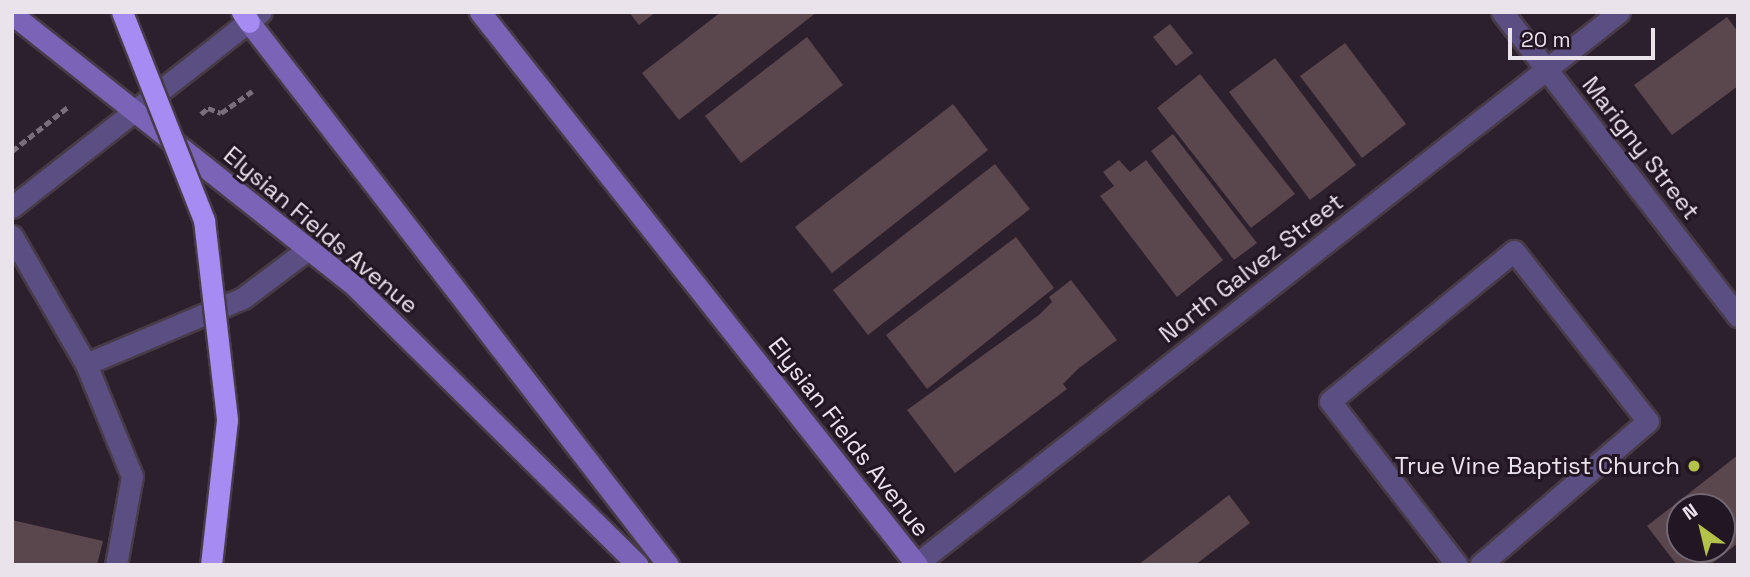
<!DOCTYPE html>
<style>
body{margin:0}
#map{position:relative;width:1750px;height:577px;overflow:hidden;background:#2c202c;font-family:"Space Grotesk",sans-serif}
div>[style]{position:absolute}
.building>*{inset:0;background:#5a464d}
.path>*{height:4.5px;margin-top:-2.25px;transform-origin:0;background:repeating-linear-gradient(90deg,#796f79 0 7px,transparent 0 10.5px)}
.roads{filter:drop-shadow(2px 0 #473b47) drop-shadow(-2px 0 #473b47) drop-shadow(0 2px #473b47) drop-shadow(0 -2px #473b47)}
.service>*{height:21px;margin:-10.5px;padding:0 10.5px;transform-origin:10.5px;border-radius:10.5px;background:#5b4e82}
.minor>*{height:21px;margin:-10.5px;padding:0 10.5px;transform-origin:10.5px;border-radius:10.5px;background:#5b4e82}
.tertiary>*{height:21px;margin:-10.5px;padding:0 10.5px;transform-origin:10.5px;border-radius:10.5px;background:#5b4e82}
.secondary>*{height:21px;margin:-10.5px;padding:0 10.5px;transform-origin:10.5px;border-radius:10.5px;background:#7a64b7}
.motorway>*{height:21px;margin:-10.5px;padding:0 10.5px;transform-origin:10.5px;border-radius:10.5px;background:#a58bf2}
.bridges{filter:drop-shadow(2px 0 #473b47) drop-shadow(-2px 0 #473b47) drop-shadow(0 2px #473b47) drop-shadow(0 -2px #473b47)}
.motorway-bridge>*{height:21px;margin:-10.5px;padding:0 10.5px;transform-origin:10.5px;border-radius:10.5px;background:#a58bf2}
.dots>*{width:19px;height:19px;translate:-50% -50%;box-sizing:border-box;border:4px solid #221623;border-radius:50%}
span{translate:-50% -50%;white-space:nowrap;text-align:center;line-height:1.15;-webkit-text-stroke:6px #221623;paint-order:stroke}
.street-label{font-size:24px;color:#ebe3eb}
.poi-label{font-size:24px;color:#ebe3eb}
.right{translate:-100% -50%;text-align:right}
.frame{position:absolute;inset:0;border:14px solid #ebe3eb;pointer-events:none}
.north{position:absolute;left:1666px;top:493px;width:70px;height:70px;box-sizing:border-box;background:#221623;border:2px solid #726873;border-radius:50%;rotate:326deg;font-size:19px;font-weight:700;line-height:28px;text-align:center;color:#ebe3eb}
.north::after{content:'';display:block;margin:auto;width:24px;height:32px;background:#b5c249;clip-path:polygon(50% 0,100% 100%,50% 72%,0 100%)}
.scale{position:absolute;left:1508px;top:28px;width:147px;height:32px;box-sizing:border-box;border:4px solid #ebe3eb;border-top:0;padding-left:9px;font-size:21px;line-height:24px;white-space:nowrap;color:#ebe3eb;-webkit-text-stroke:5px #221623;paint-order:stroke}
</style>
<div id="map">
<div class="building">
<div style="clip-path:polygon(629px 12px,656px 12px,639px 25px)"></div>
<div style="clip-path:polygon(721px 12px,817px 12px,679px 120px,642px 73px)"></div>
<div style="clip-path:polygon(1727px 17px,1738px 32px,1738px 86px,1672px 135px,1634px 85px)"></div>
<div style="clip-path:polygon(1170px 24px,1193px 53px,1176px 66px,1153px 37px)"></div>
<div style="clip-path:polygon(807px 37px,843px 85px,741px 163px,705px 116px)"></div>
<div style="clip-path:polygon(1345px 43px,1406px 124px,1362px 158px,1300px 76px)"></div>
<div style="clip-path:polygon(1275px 58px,1356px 165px,1310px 200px,1229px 92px)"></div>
<div style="clip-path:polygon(1200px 74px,1295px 194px,1251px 228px,1157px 108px)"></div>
<div style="clip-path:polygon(953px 104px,988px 150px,832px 273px,795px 227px)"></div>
<div style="clip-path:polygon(1173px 134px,1257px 243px,1234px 260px,1151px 151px)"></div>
<div style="clip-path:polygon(1119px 160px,1130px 172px,1146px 160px,1223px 260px,1177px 297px,1100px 196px,1114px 186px,1103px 172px)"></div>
<div style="clip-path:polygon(995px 164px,1030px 209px,868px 335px,833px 290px)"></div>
<div style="clip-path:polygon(1016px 237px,1054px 288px,927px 389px,886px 335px)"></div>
<div style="clip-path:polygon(1071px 280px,1117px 340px,1079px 368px,1063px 384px,1067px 389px,955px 473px,907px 410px,1039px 315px,1052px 302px,1049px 297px)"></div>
<div style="clip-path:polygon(evenodd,1738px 455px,1738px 543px,1710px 565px,1677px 565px,1647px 526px,1738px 455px,1680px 507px,1722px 507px,1722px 549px,1680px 549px,1680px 507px)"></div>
<div style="clip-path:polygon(1229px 495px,1250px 523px,1195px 565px,1138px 565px)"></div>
<div style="clip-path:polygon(12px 520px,103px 541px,97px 565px,12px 565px)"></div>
</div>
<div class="path">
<div style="left:201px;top:114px;width:9px;rotate:-41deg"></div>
<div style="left:208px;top:108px;width:14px;rotate:21deg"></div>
<div style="left:221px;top:113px;width:38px;rotate:-35deg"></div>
<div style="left:12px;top:151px;width:73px;rotate:-38.3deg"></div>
</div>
<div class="roads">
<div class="service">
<div style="left:12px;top:236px;width:148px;rotate:60deg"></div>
<div style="left:86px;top:364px;width:170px;rotate:-22.8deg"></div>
<div style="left:243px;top:298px;width:81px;rotate:-37deg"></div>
<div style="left:86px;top:364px;width:121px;rotate:67.7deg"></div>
<div style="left:132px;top:476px;width:90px;rotate:100.2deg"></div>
<div style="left:1457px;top:565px;width:207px;rotate:-127.8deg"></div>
<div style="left:1330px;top:401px;width:237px;rotate:-39.2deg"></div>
<div style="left:1514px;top:251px;width:216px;rotate:51.8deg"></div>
<div style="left:1648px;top:421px;width:221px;rotate:139.4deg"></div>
</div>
<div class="minor">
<div style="left:1502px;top:12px;width:385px;rotate:52.2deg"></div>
</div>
<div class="tertiary">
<div style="left:12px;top:207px;width:316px;rotate:-38.1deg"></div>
<div style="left:915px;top:565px;width:895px;rotate:-38.15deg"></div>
</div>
<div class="secondary">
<div style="left:480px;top:12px;width:705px;rotate:51.68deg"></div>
<div style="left:12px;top:14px;width:438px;rotate:38.4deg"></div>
<div style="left:355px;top:286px;width:397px;rotate:44.6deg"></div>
<div style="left:249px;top:22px;width:686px;rotate:52.34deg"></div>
</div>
<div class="motorway">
<div style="left:242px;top:12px;width:12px;rotate:55deg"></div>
</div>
</div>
<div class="bridges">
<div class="motorway-bridge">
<div style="left:122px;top:12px;width:224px;rotate:68.5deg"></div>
<div style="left:204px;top:220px;width:201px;rotate:83.4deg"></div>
<div style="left:227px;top:420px;width:146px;rotate:96.3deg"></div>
</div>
</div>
<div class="dots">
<div style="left:1694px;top:466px;background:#b5c249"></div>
</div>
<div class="street-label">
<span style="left:1641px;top:148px;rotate:52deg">Marigny Street</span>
<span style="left:321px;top:230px;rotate:40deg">Elysian Fields Avenue</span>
<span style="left:1251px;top:268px;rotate:-38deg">North Galvez Street</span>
<span style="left:849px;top:437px;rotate:52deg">Elysian Fields Avenue</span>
</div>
<div class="poi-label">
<span class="right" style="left:1680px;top:466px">True Vine Baptist Church</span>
</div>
<div class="frame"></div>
<div class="north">N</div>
<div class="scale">20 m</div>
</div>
